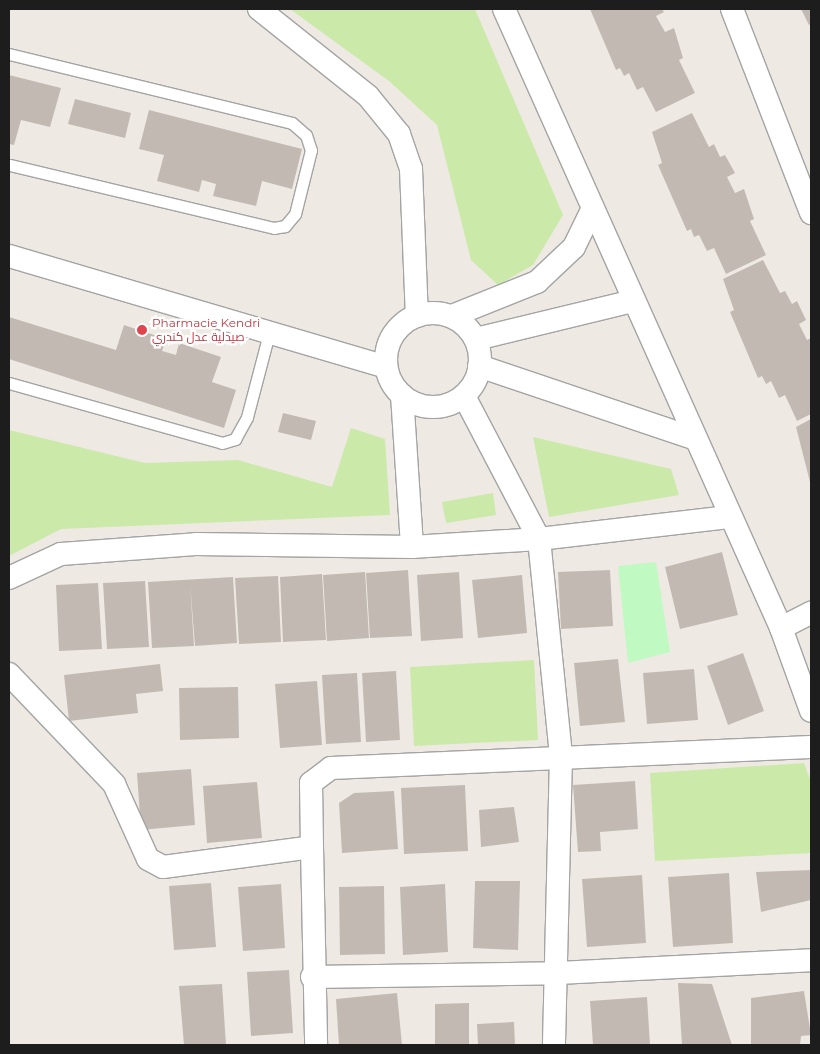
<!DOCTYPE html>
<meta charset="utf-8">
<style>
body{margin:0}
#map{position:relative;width:820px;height:1054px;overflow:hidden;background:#eeeae3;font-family:Montserrat,Cairo,sans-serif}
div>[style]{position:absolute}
.grass>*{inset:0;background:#cbe9a9}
.park>*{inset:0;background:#c0f9c2}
.building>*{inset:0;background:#c3b9b3}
.roads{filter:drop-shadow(1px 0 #a4a4a4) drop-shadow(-1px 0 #a4a4a4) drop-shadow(0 1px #a4a4a4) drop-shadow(0 -1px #a4a4a4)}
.service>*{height:11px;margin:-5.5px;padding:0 5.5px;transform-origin:5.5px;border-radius:5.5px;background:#fff}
.minor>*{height:22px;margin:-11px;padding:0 11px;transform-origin:11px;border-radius:11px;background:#fff}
.minor>.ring{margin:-11px;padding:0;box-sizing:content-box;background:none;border:22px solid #fff;border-radius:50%}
.dots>*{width:14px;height:14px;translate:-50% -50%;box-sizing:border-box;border:2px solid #fff;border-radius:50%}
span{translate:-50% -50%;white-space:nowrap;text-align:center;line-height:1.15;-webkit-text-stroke:4.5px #fff;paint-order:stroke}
.health-label{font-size:12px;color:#be3a42}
.left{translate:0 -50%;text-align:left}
.frame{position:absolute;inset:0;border:10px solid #1d1d1d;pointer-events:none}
</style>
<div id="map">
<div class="grass">
<div style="clip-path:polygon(290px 9px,475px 9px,563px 215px,533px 265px,498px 285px,471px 260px,437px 125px,389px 81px)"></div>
<div style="clip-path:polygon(351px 428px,385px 439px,390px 515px,61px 529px,9px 556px,9px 430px,145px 463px,238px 460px,332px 487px)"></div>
<div style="clip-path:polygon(533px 437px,671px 469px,679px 495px,549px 517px)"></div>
<div style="clip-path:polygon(493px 493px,496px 515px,446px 523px,442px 502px)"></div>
<div style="clip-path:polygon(534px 660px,538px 740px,414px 746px,410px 667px)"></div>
<div style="clip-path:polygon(804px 763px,811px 782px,811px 853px,655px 861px,650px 773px)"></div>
</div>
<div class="park">
<div style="clip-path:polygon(656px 562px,670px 652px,628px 663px,618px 566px)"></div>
</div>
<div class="building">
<div style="clip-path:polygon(590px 9px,662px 9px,664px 12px,656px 16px,665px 32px,674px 28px,683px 58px,679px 60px,695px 93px,656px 112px,643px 87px,637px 90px,629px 73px,624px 76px,620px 68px,616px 70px)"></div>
<div style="clip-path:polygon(801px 9px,811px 9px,811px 24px,809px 25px)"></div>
<div style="clip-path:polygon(9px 75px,61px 88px,50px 127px,21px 120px,14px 145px,9px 144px)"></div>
<div style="clip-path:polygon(75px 99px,131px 113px,125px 138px,68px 124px)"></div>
<div style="clip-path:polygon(149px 110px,302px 149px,292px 189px,262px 181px,256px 206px,213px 196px,216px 184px,202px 180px,199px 192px,157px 181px,164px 155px,139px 149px)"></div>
<div style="clip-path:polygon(692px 113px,709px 147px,714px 144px,720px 157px,725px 155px,735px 173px,727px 177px,735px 193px,744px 189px,754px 219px,750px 221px,766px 255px,726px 274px,714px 248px,707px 251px,699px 235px,694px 237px,691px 229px,687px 231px,658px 165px,662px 163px,652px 132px)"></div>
<div style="clip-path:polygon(763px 260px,780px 293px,785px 291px,792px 304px,797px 301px,806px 320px,799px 324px,807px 340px,811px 338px,811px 414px,797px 421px,785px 395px,779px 398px,771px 381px,766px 384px,762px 376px,758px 378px,730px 312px,734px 310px,723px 279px)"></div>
<div style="clip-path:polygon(9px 317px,116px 350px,124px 325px,166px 339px,162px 351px,176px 355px,179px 343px,221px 357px,212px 382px,236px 390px,224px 428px,9px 359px)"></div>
<div style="clip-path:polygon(283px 413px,316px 421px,311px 440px,278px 432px)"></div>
<div style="clip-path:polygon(811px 419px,811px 486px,796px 427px)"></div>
<div style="clip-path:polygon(722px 552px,738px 615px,680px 629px,665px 567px)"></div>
<div style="clip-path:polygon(408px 570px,412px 636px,370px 638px,366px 573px)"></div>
<div style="clip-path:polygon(610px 570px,613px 626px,561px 629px,558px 572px)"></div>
<div style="clip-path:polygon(365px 572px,369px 638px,327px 641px,323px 575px)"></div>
<div style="clip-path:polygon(459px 572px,463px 638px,421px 641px,417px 575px)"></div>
<div style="clip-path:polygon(322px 574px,326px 640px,283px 642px,280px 577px)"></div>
<div style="clip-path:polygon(522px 575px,527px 633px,478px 638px,472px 580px)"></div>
<div style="clip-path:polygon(278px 576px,281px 642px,239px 644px,235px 578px)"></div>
<div style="clip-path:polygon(233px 577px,237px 643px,195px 646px,190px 583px,194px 646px,152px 648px,148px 582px)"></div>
<div style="clip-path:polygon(145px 581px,149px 647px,107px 649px,103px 583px)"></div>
<div style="clip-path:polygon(98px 583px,102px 649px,59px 651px,56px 585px)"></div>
<div style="clip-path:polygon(743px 653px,764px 711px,728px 725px,707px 666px)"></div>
<div style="clip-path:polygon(618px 659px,625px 722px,580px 726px,574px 663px)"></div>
<div style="clip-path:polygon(160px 664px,163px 691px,136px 694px,138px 713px,69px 721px,64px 675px)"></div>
<div style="clip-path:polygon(694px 669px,698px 720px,647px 724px,643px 673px)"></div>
<div style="clip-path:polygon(396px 671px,400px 740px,366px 742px,362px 673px)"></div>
<div style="clip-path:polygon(357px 673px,361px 742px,326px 744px,322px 675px)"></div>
<div style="clip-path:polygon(317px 681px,322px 745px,280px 748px,275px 684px)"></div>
<div style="clip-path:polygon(238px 687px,239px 738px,180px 740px,179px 688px)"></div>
<div style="clip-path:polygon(191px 769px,195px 825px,141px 830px,137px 773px)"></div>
<div style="clip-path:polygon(635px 781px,638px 829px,600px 832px,601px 851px,578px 852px,573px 785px)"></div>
<div style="clip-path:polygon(257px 782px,262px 838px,207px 843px,203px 786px)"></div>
<div style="clip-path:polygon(465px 785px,468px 851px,404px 854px,401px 788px)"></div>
<div style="clip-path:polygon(394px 791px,398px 849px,342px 853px,339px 803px,354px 793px)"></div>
<div style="clip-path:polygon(514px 807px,519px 842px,481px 847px,479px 810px)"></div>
<div style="clip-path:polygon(811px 870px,811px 900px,761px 912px,756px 872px)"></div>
<div style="clip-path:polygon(729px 873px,733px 943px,673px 947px,668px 877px)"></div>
<div style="clip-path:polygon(642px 875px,646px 943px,587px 947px,582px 879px)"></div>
<div style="clip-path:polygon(475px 881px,520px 881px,518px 950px,473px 948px)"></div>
<div style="clip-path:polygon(211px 883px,216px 947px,174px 950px,169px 886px)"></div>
<div style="clip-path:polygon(281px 884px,285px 948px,243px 951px,238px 887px)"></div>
<div style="clip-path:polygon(445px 884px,448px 952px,403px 955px,400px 887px)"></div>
<div style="clip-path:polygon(384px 886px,385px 954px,340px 955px,339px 887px)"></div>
<div style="clip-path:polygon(289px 970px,293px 1033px,251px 1036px,247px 972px)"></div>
<div style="clip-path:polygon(678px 983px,712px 984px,732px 1045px,682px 1045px)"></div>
<div style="clip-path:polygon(222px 984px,226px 1045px,184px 1045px,179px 986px)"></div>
<div style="clip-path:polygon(804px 991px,811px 1035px,801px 1036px,800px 1045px,751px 1045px,751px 998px)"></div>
<div style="clip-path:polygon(397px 993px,402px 1045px,339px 1045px,336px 999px)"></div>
<div style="clip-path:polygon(647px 997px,650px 1045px,593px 1045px,590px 1001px)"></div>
<div style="clip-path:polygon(469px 1003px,469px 1045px,435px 1045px,435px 1004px)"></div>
<div style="clip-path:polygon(514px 1022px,515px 1045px,478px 1045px,477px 1024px)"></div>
</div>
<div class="roads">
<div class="service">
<div style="left:9px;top:54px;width:291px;rotate:13.7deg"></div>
<div style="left:292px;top:123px;width:18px;rotate:41deg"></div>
<div style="left:306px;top:135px;width:16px;rotate:72deg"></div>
<div style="left:311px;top:150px;width:66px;rotate:104deg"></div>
<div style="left:295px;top:214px;width:16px;rotate:130deg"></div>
<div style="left:285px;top:226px;width:11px;rotate:170deg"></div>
<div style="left:274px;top:228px;width:272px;rotate:-166.6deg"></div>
<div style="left:9px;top:383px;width:221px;rotate:15.7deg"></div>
<div style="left:222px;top:443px;width:14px;rotate:-17deg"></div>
<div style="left:235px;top:439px;width:25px;rotate:-61deg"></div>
<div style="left:247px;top:417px;width:87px;rotate:-75.3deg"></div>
</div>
<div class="minor">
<div style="left:259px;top:9px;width:139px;rotate:38.6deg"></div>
<div style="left:368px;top:96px;width:49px;rotate:50.8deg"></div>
<div style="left:399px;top:134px;width:37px;rotate:71deg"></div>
<div style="left:411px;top:169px;width:147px;rotate:87.7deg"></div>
<div style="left:504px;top:9px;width:678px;rotate:65.89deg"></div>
<div style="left:781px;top:628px;width:88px;rotate:70.1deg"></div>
<div style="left:732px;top:9px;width:219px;rotate:68.8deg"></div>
<div style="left:9px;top:256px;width:393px;rotate:16.4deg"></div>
<div class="ring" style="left:386px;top:313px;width:72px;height:72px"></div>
<div style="left:452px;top:316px;width:92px;rotate:-21.8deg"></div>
<div style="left:537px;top:282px;width:51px;rotate:-43.4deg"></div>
<div style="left:574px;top:247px;width:43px;rotate:-64deg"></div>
<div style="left:476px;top:339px;width:162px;rotate:-13.6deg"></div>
<div style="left:479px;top:366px;width:226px;rotate:18.6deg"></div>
<div style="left:402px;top:395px;width:152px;rotate:86.2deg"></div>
<div style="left:464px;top:396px;width:161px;rotate:62.3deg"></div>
<div style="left:539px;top:539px;width:218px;rotate:84.2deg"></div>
<div style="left:561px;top:756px;width:289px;rotate:91.4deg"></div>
<div style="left:9px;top:578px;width:57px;rotate:-24.8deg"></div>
<div style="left:61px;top:554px;width:135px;rotate:-4.2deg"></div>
<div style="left:196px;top:544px;width:216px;rotate:0.8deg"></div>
<div style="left:412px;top:547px;width:127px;rotate:-3.6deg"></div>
<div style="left:539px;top:539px;width:191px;rotate:-6.6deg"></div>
<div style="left:781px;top:628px;width:34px;rotate:-27deg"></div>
<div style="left:9px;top:674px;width:152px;rotate:46.3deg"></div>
<div style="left:114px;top:784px;width:82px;rotate:65.6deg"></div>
<div style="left:148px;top:859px;width:17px;rotate:28deg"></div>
<div style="left:163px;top:867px;width:150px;rotate:-7.6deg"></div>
<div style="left:312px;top:847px;width:64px;rotate:-90.9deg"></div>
<div style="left:311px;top:783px;width:25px;rotate:-37deg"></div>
<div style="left:331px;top:768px;width:480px;rotate:-2.5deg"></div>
<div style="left:312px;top:847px;width:198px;rotate:88.8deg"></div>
<div style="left:312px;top:977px;width:246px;rotate:-0.9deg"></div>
<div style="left:558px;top:973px;width:253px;rotate:-2.9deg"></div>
</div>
</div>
<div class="dots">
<div style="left:142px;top:330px;background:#e0444e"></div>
</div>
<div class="health-label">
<span class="left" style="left:152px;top:330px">Pharmacie Kendri<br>صيدلية عدل كندري</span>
</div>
<div class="frame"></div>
</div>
